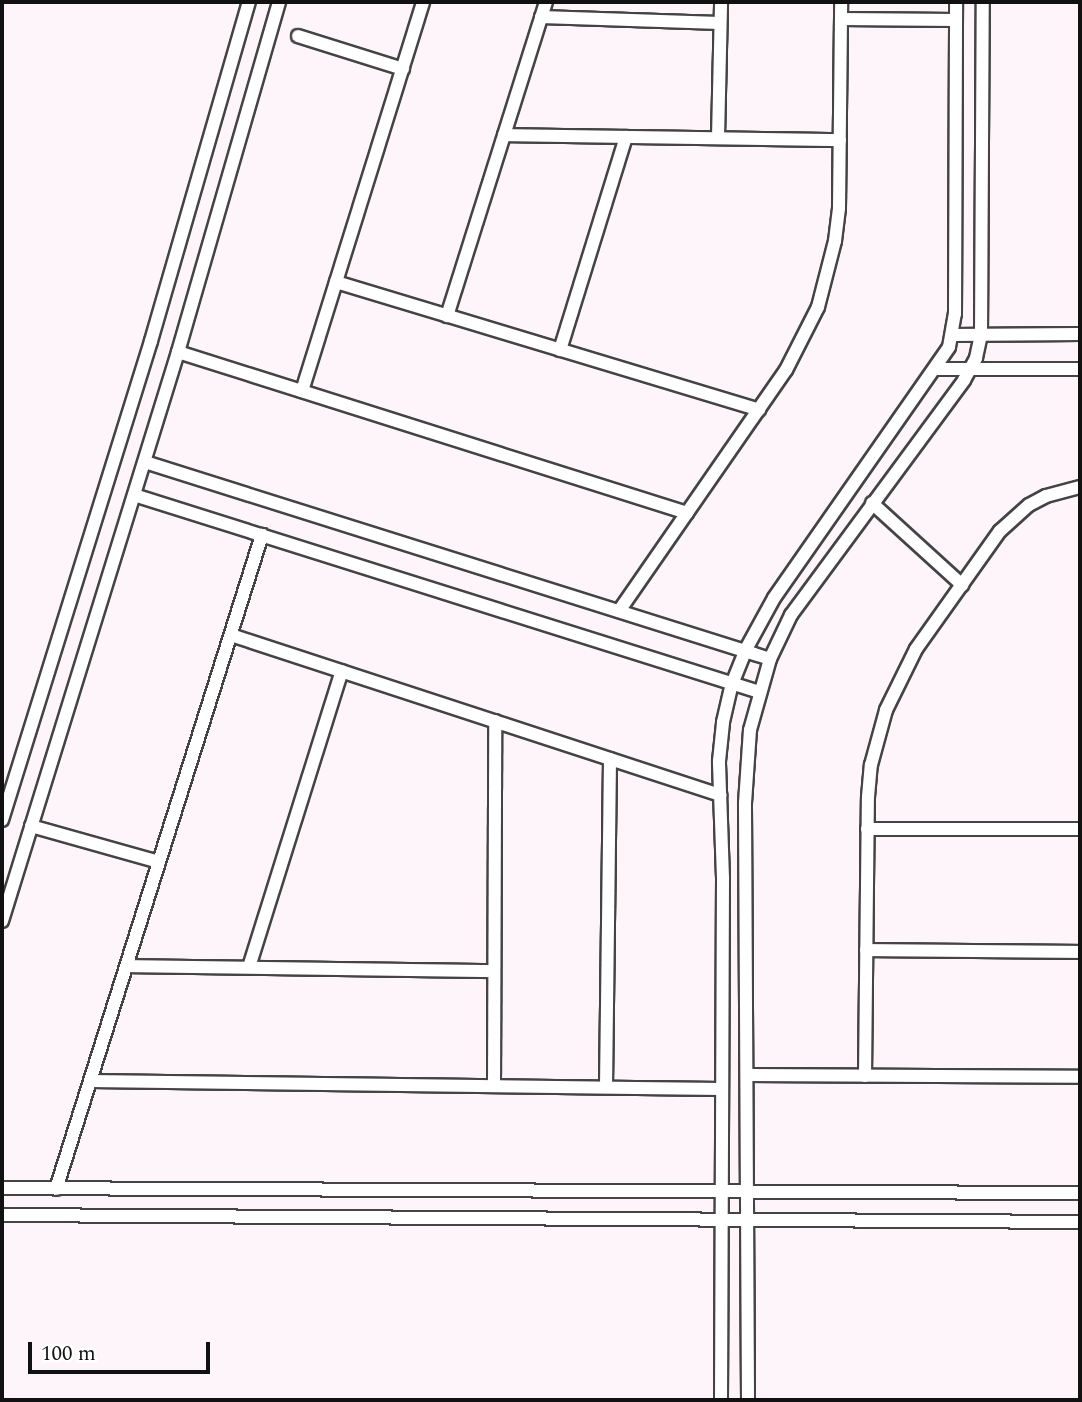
<!DOCTYPE html>
<style>
body{margin:0}
#map{position:relative;width:1082px;height:1402px;overflow:hidden;background:#fef5fa;font-family:Spectral,serif}
div>[style]{position:absolute}
.roads{filter:drop-shadow(2px 0 #444) drop-shadow(-2px 0 #444) drop-shadow(0 2px #444) drop-shadow(0 -2px #444)}
.street>*{height:12px;margin:-6px;padding:0 6px;transform-origin:6px;border-radius:6px;background:#fff}
span{translate:-50% -50%;white-space:nowrap;text-align:center;line-height:1.15;-webkit-text-stroke:7px #fff;paint-order:stroke}
.frame{position:absolute;inset:0;border:4px solid #111;pointer-events:none}
.scale{position:absolute;left:28px;top:1342px;width:182px;height:32px;box-sizing:border-box;border:4px solid #111;border-top:0;padding-left:9px;font-size:21px;line-height:24px;white-space:nowrap;color:#111;-webkit-text-stroke:5px #fff;paint-order:stroke}
</style>
<div id="map">
<div class="roads">
<div class="street">
<div style="left:541px;top:17px;width:179px;rotate:1.9deg"></div>
<div style="left:841px;top:19px;width:115px;rotate:0.5deg"></div>
<div style="left:298px;top:36px;width:110px;rotate:17.4deg"></div>
<div style="left:504px;top:135px;width:336px;rotate:0.9deg"></div>
<div style="left:718px;top:138px;width:136px;rotate:-88.7deg"></div>
<div style="left:336px;top:282px;width:442px;rotate:16.8deg"></div>
<div style="left:447px;top:316px;width:329px;rotate:-72.5deg"></div>
<div style="left:953px;top:335px;width:127px;rotate:-0.5deg"></div>
<div style="left:560px;top:350px;width:223px;rotate:-72.8deg"></div>
<div style="left:178px;top:352px;width:534px;rotate:17.55deg"></div>
<div style="left:936px;top:369px;width:144px"></div>
<div style="left:302px;top:391px;width:407px;rotate:-72.7deg"></div>
<div style="left:145px;top:462px;width:655px;rotate:17.49deg"></div>
<div style="left:134px;top:495px;width:655px;rotate:17.49deg"></div>
<div style="left:872px;top:503px;width:122px;rotate:42.3deg"></div>
<div style="left:619px;top:611px;width:293px;rotate:-55.3deg"></div>
<div style="left:786px;top:370px;width:71px;rotate:-63.1deg"></div>
<div style="left:818px;top:307px;width:68px;rotate:-75.6deg"></div>
<div style="left:835px;top:241px;width:33px;rotate:-83deg"></div>
<div style="left:839px;top:208px;width:206px;rotate:-89.4deg"></div>
<div style="left:231px;top:635px;width:515px;rotate:18.12deg"></div>
<div style="left:2px;top:820px;width:502px;rotate:-72.72deg"></div>
<div style="left:151px;top:341px;width:353px;rotate:-73.9deg"></div>
<div style="left:31px;top:826px;width:133px;rotate:15.7deg"></div>
<div style="left:867px;top:829px;width:213px"></div>
<div style="left:2px;top:921px;width:596px;rotate:-72.81deg"></div>
<div style="left:178px;top:352px;width:364px;rotate:-73.9deg"></div>
<div style="left:866px;top:950px;width:214px;rotate:0.5deg"></div>
<div style="left:127px;top:966px;width:367px;rotate:0.8deg"></div>
<div style="left:249px;top:967px;width:310px;rotate:-72.6deg"></div>
<div style="left:747px;top:1075px;width:333px;rotate:0.3deg"></div>
<div style="left:865px;top:1076px;width:279px;rotate:-89.4deg"></div>
<div style="left:868px;top:797px;width:32px;rotate:-85deg"></div>
<div style="left:871px;top:765px;width:57px;rotate:-74.7deg"></div>
<div style="left:886px;top:710px;width:68px;rotate:-63.8deg"></div>
<div style="left:916px;top:649px;width:145px;rotate:-54.6deg"></div>
<div style="left:1000px;top:531px;width:39px;rotate:-42deg"></div>
<div style="left:1029px;top:505px;width:19px;rotate:-28deg"></div>
<div style="left:1046px;top:496px;width:35px;rotate:-15deg"></div>
<div style="left:90px;top:1081px;width:632px;rotate:0.73deg"></div>
<div style="left:494px;top:1086px;width:365px;rotate:-89.8deg"></div>
<div style="left:606px;top:1087px;width:328px;rotate:-89.3deg"></div>
<div style="left:2px;top:1188px;width:1078px;rotate:0.27deg"></div>
<div style="left:56px;top:1189px;width:686px;rotate:-72.52deg"></div>
<div style="left:2px;top:1215px;width:1078px;rotate:0.37deg"></div>
<div style="left:721px;top:1400px;width:522px;rotate:-89.78deg"></div>
<div style="left:723px;top:878px;width:117px;rotate:-92deg"></div>
<div style="left:719px;top:761px;width:39px;rotate:-84deg"></div>
<div style="left:723px;top:722px;width:39px;rotate:-77deg"></div>
<div style="left:732px;top:684px;width:35px;rotate:-68deg"></div>
<div style="left:745px;top:651px;width:60px;rotate:-61.3deg"></div>
<div style="left:774px;top:598px;width:306px;rotate:-55.1deg"></div>
<div style="left:949px;top:347px;width:34px;rotate:-80deg"></div>
<div style="left:955px;top:314px;width:312px;rotate:-89.8deg"></div>
<div style="left:748px;top:1400px;width:597px;rotate:-90.29deg"></div>
<div style="left:745px;top:803px;width:73px;rotate:-86.1deg"></div>
<div style="left:750px;top:730px;width:74px;rotate:-74.3deg"></div>
<div style="left:770px;top:659px;width:49px;rotate:-64.5deg"></div>
<div style="left:791px;top:615px;width:292px;rotate:-53.6deg"></div>
<div style="left:964px;top:380px;width:25px;rotate:-61deg"></div>
<div style="left:976px;top:358px;width:24px;rotate:-78deg"></div>
<div style="left:981px;top:335px;width:333px;rotate:-89.7deg"></div>
</div>
</div>
<div class="frame"></div>
<div class="scale">100 m</div>
</div>
